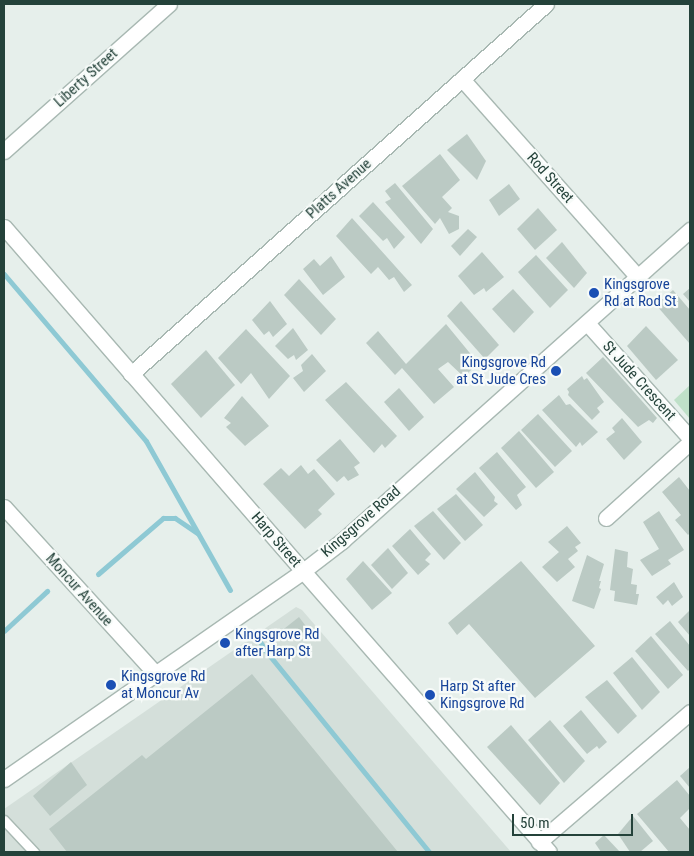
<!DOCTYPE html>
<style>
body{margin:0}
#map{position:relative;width:694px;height:856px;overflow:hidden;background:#e6efeb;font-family:"Roboto Condensed",sans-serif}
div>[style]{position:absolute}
.built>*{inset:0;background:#d4dfda}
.green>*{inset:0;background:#bfe0c8}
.stream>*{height:5px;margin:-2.5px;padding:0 2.5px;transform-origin:2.5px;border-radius:2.5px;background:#8ec9d4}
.building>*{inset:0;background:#bbcac4}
.roads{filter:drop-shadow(1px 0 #a8b8b2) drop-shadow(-1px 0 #a8b8b2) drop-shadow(0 1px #a8b8b2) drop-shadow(0 -1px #a8b8b2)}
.lane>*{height:9px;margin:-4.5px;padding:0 4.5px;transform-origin:4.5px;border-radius:4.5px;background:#fff}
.street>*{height:15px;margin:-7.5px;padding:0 7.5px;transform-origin:7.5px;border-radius:7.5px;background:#fff}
.secondary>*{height:15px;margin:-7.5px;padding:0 7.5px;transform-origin:7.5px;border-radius:7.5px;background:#fff}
.dots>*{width:14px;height:14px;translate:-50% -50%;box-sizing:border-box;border:2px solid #f7fbf9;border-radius:50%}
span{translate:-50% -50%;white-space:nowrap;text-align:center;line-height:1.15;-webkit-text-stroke:4.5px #f7fbf9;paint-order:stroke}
.street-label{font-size:15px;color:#24423a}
.transit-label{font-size:15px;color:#164399}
.left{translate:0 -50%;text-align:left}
.right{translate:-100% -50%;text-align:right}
.frame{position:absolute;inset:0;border:5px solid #24423a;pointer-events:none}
.scale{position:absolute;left:512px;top:814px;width:121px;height:22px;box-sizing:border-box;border:2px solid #24423a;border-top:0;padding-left:6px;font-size:15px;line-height:18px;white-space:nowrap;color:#24423a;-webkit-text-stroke:4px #f7fbf9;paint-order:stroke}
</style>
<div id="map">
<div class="built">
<div style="clip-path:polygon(296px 607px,302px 610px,511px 852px,4px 852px,4px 809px)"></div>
</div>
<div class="green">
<div style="clip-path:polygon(690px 385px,690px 419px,674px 400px)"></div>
</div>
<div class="stream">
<div style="left:4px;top:274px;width:219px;rotate:49.6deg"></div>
<div style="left:146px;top:441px;width:171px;rotate:60.6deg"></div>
<div style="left:98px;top:574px;width:86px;rotate:-40.7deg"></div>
<div style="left:163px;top:518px;width:12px"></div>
<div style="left:175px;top:518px;width:27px;rotate:34deg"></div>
<div style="left:4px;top:631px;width:59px;rotate:-42.9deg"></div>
<div style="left:256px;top:635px;width:17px;rotate:59deg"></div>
<div style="left:265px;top:650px;width:260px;rotate:50.9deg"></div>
</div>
<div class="building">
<div style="clip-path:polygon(467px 134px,486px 161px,477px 180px,447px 150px)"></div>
<div style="clip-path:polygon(440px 154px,460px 180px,442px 197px,452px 208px,448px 212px,459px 216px,459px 229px,449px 234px,440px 218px,435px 224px,402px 186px)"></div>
<div style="clip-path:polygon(395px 183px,433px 229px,421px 244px,385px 202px,391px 199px,385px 191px)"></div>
<div style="clip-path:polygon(509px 184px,520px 199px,499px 216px,489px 200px)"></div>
<div style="clip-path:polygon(373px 202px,405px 237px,394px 249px,387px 238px,383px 241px,359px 216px)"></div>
<div style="clip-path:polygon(538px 208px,557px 230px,535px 250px,517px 229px)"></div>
<div style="clip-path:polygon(352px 218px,412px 285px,404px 292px,394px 277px,389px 280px,378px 267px,371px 274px,336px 236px)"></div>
<div style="clip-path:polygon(468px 229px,477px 237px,460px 256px,451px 246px)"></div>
<div style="clip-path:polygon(562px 242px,587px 273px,574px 288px,546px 258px)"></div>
<div style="clip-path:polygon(482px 252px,504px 277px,486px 292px,484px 288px,474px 295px,458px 276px)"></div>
<div style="clip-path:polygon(536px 255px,568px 290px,550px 308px,518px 272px)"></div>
<div style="clip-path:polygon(331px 256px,345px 277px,323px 295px,303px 269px,314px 259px,320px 266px)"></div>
<div style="clip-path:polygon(299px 279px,336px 319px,321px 335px,284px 295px)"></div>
<div style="clip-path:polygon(690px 288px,690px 302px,683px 294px)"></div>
<div style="clip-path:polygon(513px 289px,534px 312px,514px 333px,492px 309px)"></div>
<div style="clip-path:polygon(673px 290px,690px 310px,690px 344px,656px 305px)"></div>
<div style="clip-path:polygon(270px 301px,287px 324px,273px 337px,269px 331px,264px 335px,252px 320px)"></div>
<div style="clip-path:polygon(461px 301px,499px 345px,485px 359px,447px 316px)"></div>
<div style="clip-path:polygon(446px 324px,478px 363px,464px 377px,448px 362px,438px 369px,454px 387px,434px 404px,402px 368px,395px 375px,366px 343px,378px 331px,406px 364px)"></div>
<div style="clip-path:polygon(646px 326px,678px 360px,656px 380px,627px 346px)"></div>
<div style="clip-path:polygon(293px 328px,308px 350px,296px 360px,294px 355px,288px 359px,275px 346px)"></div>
<div style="clip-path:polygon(246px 329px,290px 376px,269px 399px,251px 373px,241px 384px,218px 358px)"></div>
<div style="clip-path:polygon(206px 350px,235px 385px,201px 418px,171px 384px)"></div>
<div style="clip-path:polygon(312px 354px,326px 371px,304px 392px,293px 378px,303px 371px,301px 365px)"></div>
<div style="clip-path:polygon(603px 357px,657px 418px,653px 423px,649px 420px,638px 427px,586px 373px)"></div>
<div style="clip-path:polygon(582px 376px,584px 380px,587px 378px,604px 402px,597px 408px,600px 412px,592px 420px,568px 395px,569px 392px,567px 389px)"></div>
<div style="clip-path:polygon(346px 382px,397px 436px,385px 448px,382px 444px,374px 453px,325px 400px)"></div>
<div style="clip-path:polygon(399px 388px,424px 417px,409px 431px,384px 402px)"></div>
<div style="clip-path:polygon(559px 395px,566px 405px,570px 404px,598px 432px,582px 446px,580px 442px,576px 447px,542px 410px)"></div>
<div style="clip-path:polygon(242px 396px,269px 426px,245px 446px,226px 427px,231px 423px,224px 418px)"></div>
<div style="clip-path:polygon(538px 414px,572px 451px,555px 467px,521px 430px)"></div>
<div style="clip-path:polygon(622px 418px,642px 442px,624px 460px,606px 439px,615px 432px,612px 428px)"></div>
<div style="clip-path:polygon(519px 431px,554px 472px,536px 488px,501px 448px)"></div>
<div style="clip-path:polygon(340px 439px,360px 463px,354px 467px,359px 475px,348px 481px,344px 476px,337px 482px,316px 460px)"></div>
<div style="clip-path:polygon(497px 452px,526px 487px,517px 495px,522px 505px,516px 510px,479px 468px)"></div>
<div style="clip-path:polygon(301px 465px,308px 474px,314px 469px,335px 494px,318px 510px,322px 514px,305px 529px,263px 484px,281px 468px,289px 476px)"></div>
<div style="clip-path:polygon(475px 472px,495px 497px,494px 501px,498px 504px,484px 517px,456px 489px)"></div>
<div style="clip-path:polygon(679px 477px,690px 491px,690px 533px,688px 535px,675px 520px,681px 515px,662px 492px)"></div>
<div style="clip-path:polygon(456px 494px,483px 525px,465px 541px,437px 509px)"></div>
<div style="clip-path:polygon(433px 511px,461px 543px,444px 560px,414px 526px)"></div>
<div style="clip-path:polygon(659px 511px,684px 550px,668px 560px,671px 564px,652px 576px,640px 560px,659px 549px,643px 522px)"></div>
<div style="clip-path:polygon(567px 526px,581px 543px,575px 547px,578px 551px,568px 559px,575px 567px,557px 582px,542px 567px,559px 552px,548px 542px)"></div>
<div style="clip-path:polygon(410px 529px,431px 554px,425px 560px,430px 564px,418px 575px,392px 546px)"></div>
<div style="clip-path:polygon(388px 548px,408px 573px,392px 589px,371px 565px)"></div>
<div style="clip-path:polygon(615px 549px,628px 552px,627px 567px,633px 569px,631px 584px,637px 585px,636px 594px,639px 594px,637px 605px,614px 601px,615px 591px,610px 590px)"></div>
<div style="clip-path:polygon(587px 555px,604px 564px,599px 581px,601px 581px,599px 588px,601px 589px,594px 609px,572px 601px)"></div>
<div style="clip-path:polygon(363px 561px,392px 593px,372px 610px,346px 579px)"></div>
<div style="clip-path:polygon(521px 561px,595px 646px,535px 698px,469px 624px,457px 635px,448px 623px)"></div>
<div style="clip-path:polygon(674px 582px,683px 597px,672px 606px,668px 600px,663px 605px,656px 597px)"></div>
<div style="clip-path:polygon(690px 610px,690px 636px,678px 622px)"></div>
<div style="clip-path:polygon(299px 617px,308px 629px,288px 642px,280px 632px)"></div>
<div style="clip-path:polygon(670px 621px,690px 646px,690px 669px,688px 671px,655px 634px)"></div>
<div style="clip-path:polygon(651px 636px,683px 675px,668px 689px,635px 651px)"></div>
<div style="clip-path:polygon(632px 657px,660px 692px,642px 710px,613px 673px)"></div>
<div style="clip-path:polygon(252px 674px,398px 852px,67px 852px,49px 829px,142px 755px,146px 759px)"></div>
<div style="clip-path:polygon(607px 680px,637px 716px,618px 734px,585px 697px)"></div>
<div style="clip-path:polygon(581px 710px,607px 742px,599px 749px,597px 746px,587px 754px,563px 726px)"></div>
<div style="clip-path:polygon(550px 720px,585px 761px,564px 783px,528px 740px)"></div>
<div style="clip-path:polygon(511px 725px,560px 783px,540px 805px,487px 747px)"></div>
<div style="clip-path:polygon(71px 762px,87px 785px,50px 816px,33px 796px)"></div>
<div style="clip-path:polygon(690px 767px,690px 788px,680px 776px)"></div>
<div style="clip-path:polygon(677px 780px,690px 796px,690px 808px,680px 818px,690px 830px,690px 852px,669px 852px,637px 814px)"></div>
<div style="clip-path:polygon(633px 816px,653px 841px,640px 852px,630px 852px,618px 834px)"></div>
<div style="clip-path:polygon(604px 835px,620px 852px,601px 852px,595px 843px)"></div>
</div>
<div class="roads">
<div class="lane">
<div style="left:4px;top:820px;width:44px;rotate:46.8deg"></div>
</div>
<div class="street">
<div style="left:462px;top:79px;width:265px;rotate:48.4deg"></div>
<div style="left:4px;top:151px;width:221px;rotate:-41.7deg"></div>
<div style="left:4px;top:227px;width:456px;rotate:49deg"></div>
<div style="left:587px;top:323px;width:154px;rotate:48.2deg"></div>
<div style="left:131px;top:374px;width:556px;rotate:-41.72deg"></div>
<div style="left:4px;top:507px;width:223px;rotate:47.7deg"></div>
<div style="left:606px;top:518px;width:113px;rotate:-42.1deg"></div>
<div style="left:539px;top:842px;width:199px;rotate:-40.7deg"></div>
</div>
<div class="secondary">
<div style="left:303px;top:571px;width:373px;rotate:48.8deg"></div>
<div style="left:4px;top:779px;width:364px;rotate:-34.8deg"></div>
<div style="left:303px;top:571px;width:49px;rotate:-37.6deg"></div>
<div style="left:342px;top:541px;width:467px;rotate:-41.8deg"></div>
</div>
</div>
<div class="dots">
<div style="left:594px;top:293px;background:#1a4fb4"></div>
<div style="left:556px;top:371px;background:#1a4fb4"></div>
<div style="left:225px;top:643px;background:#1a4fb4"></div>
<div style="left:111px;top:685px;background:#1a4fb4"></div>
<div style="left:430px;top:695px;background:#1a4fb4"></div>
</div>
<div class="street-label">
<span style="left:86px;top:78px;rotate:-42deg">Liberty Street</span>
<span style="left:550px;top:178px;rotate:48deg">Rod Street</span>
<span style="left:339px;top:189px;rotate:-42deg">Platts Avenue</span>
<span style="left:639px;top:381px;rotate:48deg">St Jude Crescent</span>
<span style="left:361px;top:522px;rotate:-41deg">Kingsgrove Road</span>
<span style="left:276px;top:540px;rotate:49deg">Harp Street</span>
<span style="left:79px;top:590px;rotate:48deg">Moncur Avenue</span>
</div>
<div class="transit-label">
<span class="left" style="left:604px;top:293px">Kingsgrove<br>Rd at Rod St</span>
<span class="right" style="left:546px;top:371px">Kingsgrove Rd<br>at St Jude Cres</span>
<span class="left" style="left:235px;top:643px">Kingsgrove Rd<br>after Harp St</span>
<span class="left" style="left:121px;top:685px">Kingsgrove Rd<br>at Moncur Av</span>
<span class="left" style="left:440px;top:695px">Harp St after<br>Kingsgrove Rd</span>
</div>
<div class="frame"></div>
<div class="scale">50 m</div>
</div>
